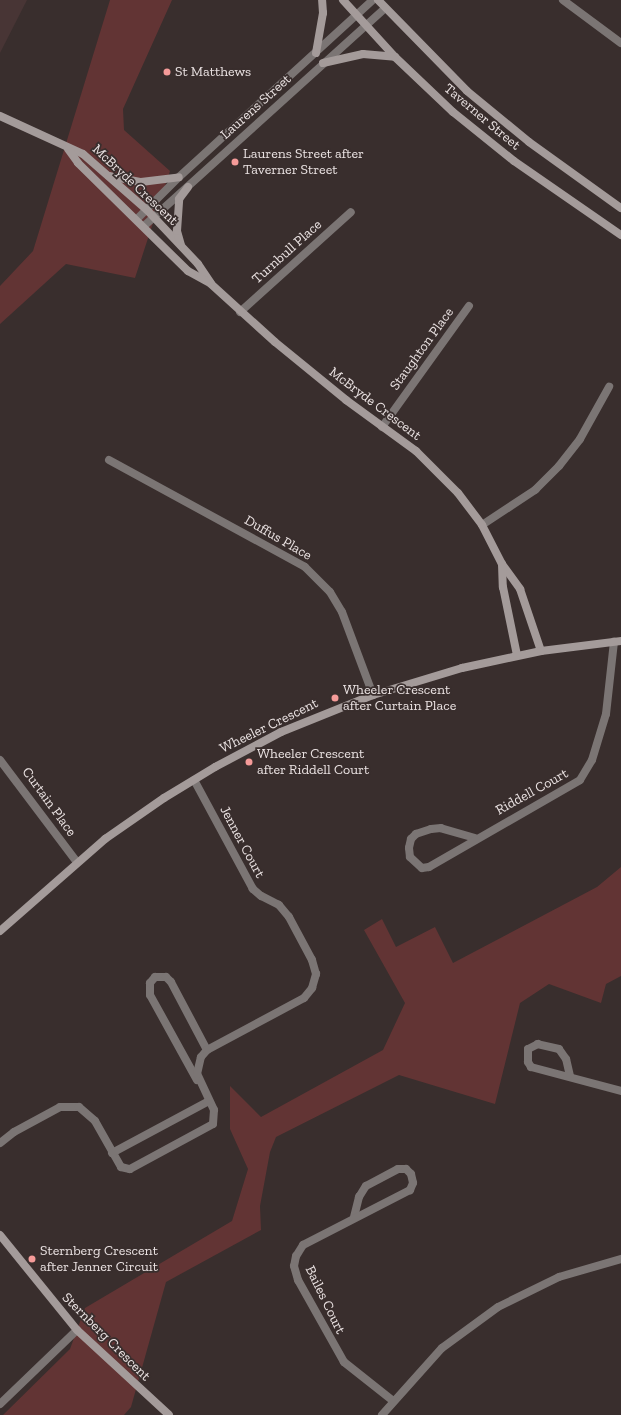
<!DOCTYPE html>
<style>
body{margin:0}
#map{position:relative;width:621px;height:1415px;overflow:hidden;background:#392e2d;font-family:"Zilla Slab",serif}
div>[style]{position:absolute}
.built>*{inset:0;background:#483535}
.green>*{inset:0;background:#623434}
.street>*{height:8px;margin:-4px;padding:0 4px;transform-origin:4px;border-radius:4px;background:#7b7574}
.secondary>*{height:8px;margin:-4px;padding:0 4px;transform-origin:4px;border-radius:4px;background:#a49b9a}
.dots>*{width:11px;height:11px;translate:-50% -50%;box-sizing:border-box;border:2px solid #392e2d;border-radius:50%}
span{translate:-50% -50%;white-space:nowrap;text-align:center;line-height:1.15;-webkit-text-stroke:3.5px #392e2d;paint-order:stroke}
.poi-label{font-size:14px;color:#ebe3e3}
.left{translate:0 -50%;text-align:left}
.street-label{font-size:14px;color:#ebe3e3}
</style>
<div id="map">
<div class="built">
<div style="clip-path:polygon(0 0,27px 0,0 53px)"></div>
</div>
<div class="green">
<div style="clip-path:polygon(110px 0,172px 0,123px 109px,124px 130px,170px 171px,135px 278px,66px 264px,0 324px,0 286px,33px 251px)"></div>
<div style="clip-path:polygon(621px 867px,621px 976px,606px 984px,601px 1003px,549px 984px,520px 1003px,495px 1104px,399px 1075px,276px 1137px,270px 1152px,260px 1206px,261px 1230px,166px 1282px,131px 1407px,124px 1415px,3px 1415px,70px 1349px,85px 1308px,232px 1221px,248px 1169px,230px 1129px,230px 1086px,261px 1117px,383px 1050px,405px 1003px,364px 930px,382px 919px,396px 947px,435px 927px,453px 963px,597px 887px)"></div>
</div>
<div class="street">
<div style="left:563px;top:0;width:72px;rotate:36.6deg"></div>
<div style="left:137px;top:219px;width:59px;rotate:-45deg"></div>
<div style="left:179px;top:177px;width:263px;rotate:-42.4deg"></div>
<div style="left:144px;top:226px;width:325px;rotate:-42.1deg"></div>
<div style="left:240px;top:312px;width:149px;rotate:-42deg"></div>
<div style="left:382px;top:427px;width:149px;rotate:-54.3deg"></div>
<div style="left:109px;top:460px;width:223px;rotate:28.6deg"></div>
<div style="left:305px;top:567px;width:35px;rotate:45deg"></div>
<div style="left:330px;top:592px;width:23px;rotate:59deg"></div>
<div style="left:342px;top:612px;width:89px;rotate:69.5deg"></div>
<div style="left:482px;top:525px;width:64px;rotate:-33.4deg"></div>
<div style="left:535px;top:490px;width:34px;rotate:-45deg"></div>
<div style="left:559px;top:466px;width:34px;rotate:-52deg"></div>
<div style="left:580px;top:439px;width:60px;rotate:-60.9deg"></div>
<div style="left:0;top:760px;width:128px;rotate:53deg"></div>
<div style="left:475px;top:838px;width:35px;rotate:-164deg"></div>
<div style="left:441px;top:828px;width:10px;rotate:174deg"></div>
<div style="left:431px;top:829px;width:16px;rotate:162deg"></div>
<div style="left:416px;top:834px;width:7px;rotate:135deg"></div>
<div style="left:411px;top:839px;width:9px;rotate:103deg"></div>
<div style="left:409px;top:848px;width:9px;rotate:84deg"></div>
<div style="left:410px;top:857px;width:16px;rotate:43deg"></div>
<div style="left:422px;top:868px;width:7px;rotate:-8deg"></div>
<div style="left:429px;top:867px;width:174px;rotate:-29.9deg"></div>
<div style="left:580px;top:780px;width:23px;rotate:-59deg"></div>
<div style="left:592px;top:760px;width:48px;rotate:-73.1deg"></div>
<div style="left:606px;top:714px;width:73px;rotate:-83.7deg"></div>
<div style="left:570px;top:1076px;width:17px;rotate:-103deg"></div>
<div style="left:566px;top:1059px;width:12px;rotate:-125deg"></div>
<div style="left:559px;top:1049px;width:22px;rotate:-167deg"></div>
<div style="left:538px;top:1044px;width:11px;rotate:153deg"></div>
<div style="left:528px;top:1049px;width:13px;rotate:90deg"></div>
<div style="left:528px;top:1062px;width:6px;rotate:59deg"></div>
<div style="left:531px;top:1067px;width:93px;rotate:14.9deg"></div>
<div style="left:197px;top:1080px;width:97px;rotate:-118.9deg"></div>
<div style="left:150px;top:995px;width:12px;rotate:-90deg"></div>
<div style="left:150px;top:983px;width:8px;rotate:-50deg"></div>
<div style="left:155px;top:977px;width:11px"></div>
<div style="left:166px;top:977px;width:7px;rotate:45deg"></div>
<div style="left:171px;top:982px;width:77px;rotate:62.1deg"></div>
<div style="left:0;top:1143px;width:18px;rotate:-38deg"></div>
<div style="left:14px;top:1132px;width:52px;rotate:-28.5deg"></div>
<div style="left:60px;top:1107px;width:19px"></div>
<div style="left:79px;top:1107px;width:21px;rotate:41deg"></div>
<div style="left:95px;top:1121px;width:53px;rotate:60.5deg"></div>
<div style="left:121px;top:1167px;width:9px;rotate:13deg"></div>
<div style="left:130px;top:1169px;width:94px;rotate:-28.5deg"></div>
<div style="left:213px;top:1124px;width:14px;rotate:-86deg"></div>
<div style="left:214px;top:1110px;width:40px;rotate:-115deg"></div>
<div style="left:197px;top:1074px;width:17px;rotate:-77deg"></div>
<div style="left:201px;top:1057px;width:9px;rotate:-49deg"></div>
<div style="left:207px;top:1050px;width:110px;rotate:-28.2deg"></div>
<div style="left:304px;top:998px;width:13px;rotate:-51deg"></div>
<div style="left:312px;top:988px;width:15px;rotate:-74deg"></div>
<div style="left:316px;top:974px;width:15px;rotate:-106deg"></div>
<div style="left:312px;top:960px;width:49px;rotate:-118.1deg"></div>
<div style="left:289px;top:917px;width:16px;rotate:-130deg"></div>
<div style="left:279px;top:905px;width:20px;rotate:-153deg"></div>
<div style="left:261px;top:896px;width:11px;rotate:-139deg"></div>
<div style="left:253px;top:889px;width:124px;rotate:-118.4deg"></div>
<div style="left:112px;top:1153px;width:110px;rotate:-28.2deg"></div>
<div style="left:354px;top:1217px;width:21px;rotate:-76deg"></div>
<div style="left:359px;top:1197px;width:13px;rotate:-58deg"></div>
<div style="left:366px;top:1186px;width:36px;rotate:-28deg"></div>
<div style="left:398px;top:1169px;width:8px"></div>
<div style="left:406px;top:1169px;width:7px;rotate:45deg"></div>
<div style="left:411px;top:1174px;width:9px;rotate:77deg"></div>
<div style="left:413px;top:1183px;width:8px;rotate:113deg"></div>
<div style="left:410px;top:1190px;width:120px;rotate:152.8deg"></div>
<div style="left:303px;top:1245px;width:13px;rotate:122deg"></div>
<div style="left:296px;top:1256px;width:10px;rotate:101deg"></div>
<div style="left:294px;top:1266px;width:15px;rotate:74deg"></div>
<div style="left:298px;top:1280px;width:94px;rotate:60.7deg"></div>
<div style="left:344px;top:1362px;width:61px;rotate:38.4deg"></div>
<div style="left:0;top:1404px;width:107px;rotate:-43.9deg"></div>
<div style="left:382px;top:1415px;width:90px;rotate:-48.2deg"></div>
<div style="left:442px;top:1348px;width:69px;rotate:-36.2deg"></div>
<div style="left:498px;top:1307px;width:68px;rotate:-26.2deg"></div>
<div style="left:559px;top:1277px;width:65px;rotate:-16.2deg"></div>
</div>
<div class="secondary">
<div style="left:343px;top:0;width:77px;rotate:47.6deg"></div>
<div style="left:395px;top:57px;width:80px;rotate:43.5deg"></div>
<div style="left:453px;top:112px;width:78px;rotate:38.8deg"></div>
<div style="left:514px;top:161px;width:130px;rotate:34.7deg"></div>
<div style="left:378px;top:0;width:127px;rotate:45.6deg"></div>
<div style="left:467px;top:91px;width:80px;rotate:39.4deg"></div>
<div style="left:529px;top:142px;width:113px;rotate:35.7deg"></div>
<div style="left:316px;top:53px;width:41px;rotate:-80.1deg"></div>
<div style="left:323px;top:13px;width:13px;rotate:-94deg"></div>
<div style="left:323px;top:63px;width:41px;rotate:-12.7deg"></div>
<div style="left:363px;top:54px;width:32px;rotate:5deg"></div>
<div style="left:0;top:116px;width:91px;rotate:24.6deg"></div>
<div style="left:83px;top:154px;width:85px;rotate:41.2deg"></div>
<div style="left:147px;top:210px;width:74px;rotate:46.6deg"></div>
<div style="left:198px;top:264px;width:22px;rotate:56deg"></div>
<div style="left:68px;top:149px;width:17px;rotate:54deg"></div>
<div style="left:78px;top:163px;width:154px;rotate:44.5deg"></div>
<div style="left:188px;top:271px;width:26px;rotate:29deg"></div>
<div style="left:211px;top:284px;width:86px;rotate:42.2deg"></div>
<div style="left:275px;top:342px;width:92px;rotate:39.2deg"></div>
<div style="left:346px;top:400px;width:87px;rotate:36.1deg"></div>
<div style="left:416px;top:451px;width:59px;rotate:45deg"></div>
<div style="left:458px;top:493px;width:40px;rotate:53deg"></div>
<div style="left:482px;top:525px;width:44px;rotate:62.9deg"></div>
<div style="left:502px;top:564px;width:31px;rotate:54deg"></div>
<div style="left:520px;top:589px;width:65px;rotate:71.3deg"></div>
<div style="left:109px;top:176px;width:33px;rotate:11deg"></div>
<div style="left:141px;top:182px;width:38px;rotate:-7deg"></div>
<div style="left:181px;top:245px;width:15px;rotate:-106deg"></div>
<div style="left:177px;top:231px;width:32px;rotate:-86deg"></div>
<div style="left:179px;top:199px;width:15px;rotate:-53deg"></div>
<div style="left:502px;top:564px;width:23px;rotate:88deg"></div>
<div style="left:503px;top:587px;width:69px;rotate:78.4deg"></div>
<div style="left:0;top:931px;width:140px;rotate:-41.2deg"></div>
<div style="left:105px;top:839px;width:72px;rotate:-34.8deg"></div>
<div style="left:164px;top:798px;width:60px;rotate:-31.3deg"></div>
<div style="left:215px;top:767px;width:75px;rotate:-27.9deg"></div>
<div style="left:281px;top:732px;width:99px;rotate:-21.9deg"></div>
<div style="left:373px;top:695px;width:93px;rotate:-16.9deg"></div>
<div style="left:462px;top:668px;width:81px;rotate:-12.1deg"></div>
<div style="left:541px;top:651px;width:81px;rotate:-7.1deg"></div>
<div style="left:0;top:1235px;width:122px;rotate:51deg"></div>
<div style="left:77px;top:1330px;width:125px;rotate:42.7deg"></div>
</div>
<div class="dots">
<div style="left:167px;top:72px;background:#f59b99"></div>
<div style="left:235px;top:162px;background:#f59b99"></div>
<div style="left:335px;top:698px;background:#f59b99"></div>
<div style="left:249px;top:762px;background:#f59b99"></div>
<div style="left:32px;top:1259px;background:#f59b99"></div>
</div>
<div class="poi-label">
<span class="left" style="left:175px;top:72px">St Matthews</span>
<span class="left" style="left:243px;top:162px">Laurens Street after<br>Taverner Street</span>
<span class="left" style="left:343px;top:698px">Wheeler Crescent<br>after Curtain Place</span>
<span class="left" style="left:257px;top:762px">Wheeler Crescent<br>after Riddell Court</span>
<span class="left" style="left:40px;top:1259px">Sternberg Crescent<br>after Jenner Circuit</span>
</div>
<div class="street-label">
<span style="left:256px;top:107px;rotate:-42deg">Laurens Street</span>
<span style="left:482px;top:117px;rotate:40deg">Taverner Street</span>
<span style="left:135px;top:185px;rotate:43deg">McBryde Crescent</span>
<span style="left:287px;top:252px;rotate:-42deg">Turnbull Place</span>
<span style="left:422px;top:349px;rotate:-54deg">Staughton Place</span>
<span style="left:375px;top:404px;rotate:37deg">McBryde Crescent</span>
<span style="left:278px;top:538px;rotate:30deg">Duffus Place</span>
<span style="left:269px;top:726px;rotate:-26deg">Wheeler Crescent</span>
<span style="left:532px;top:792px;rotate:-29deg">Riddell Court</span>
<span style="left:49px;top:802px;rotate:54deg">Curtain Place</span>
<span style="left:242px;top:842px;rotate:62deg">Jenner Court</span>
<span style="left:325px;top:1300px;rotate:64deg">Bailes Court</span>
<span style="left:106px;top:1337px;rotate:45deg">Sternberg Crescent</span>
</div>
</div>
